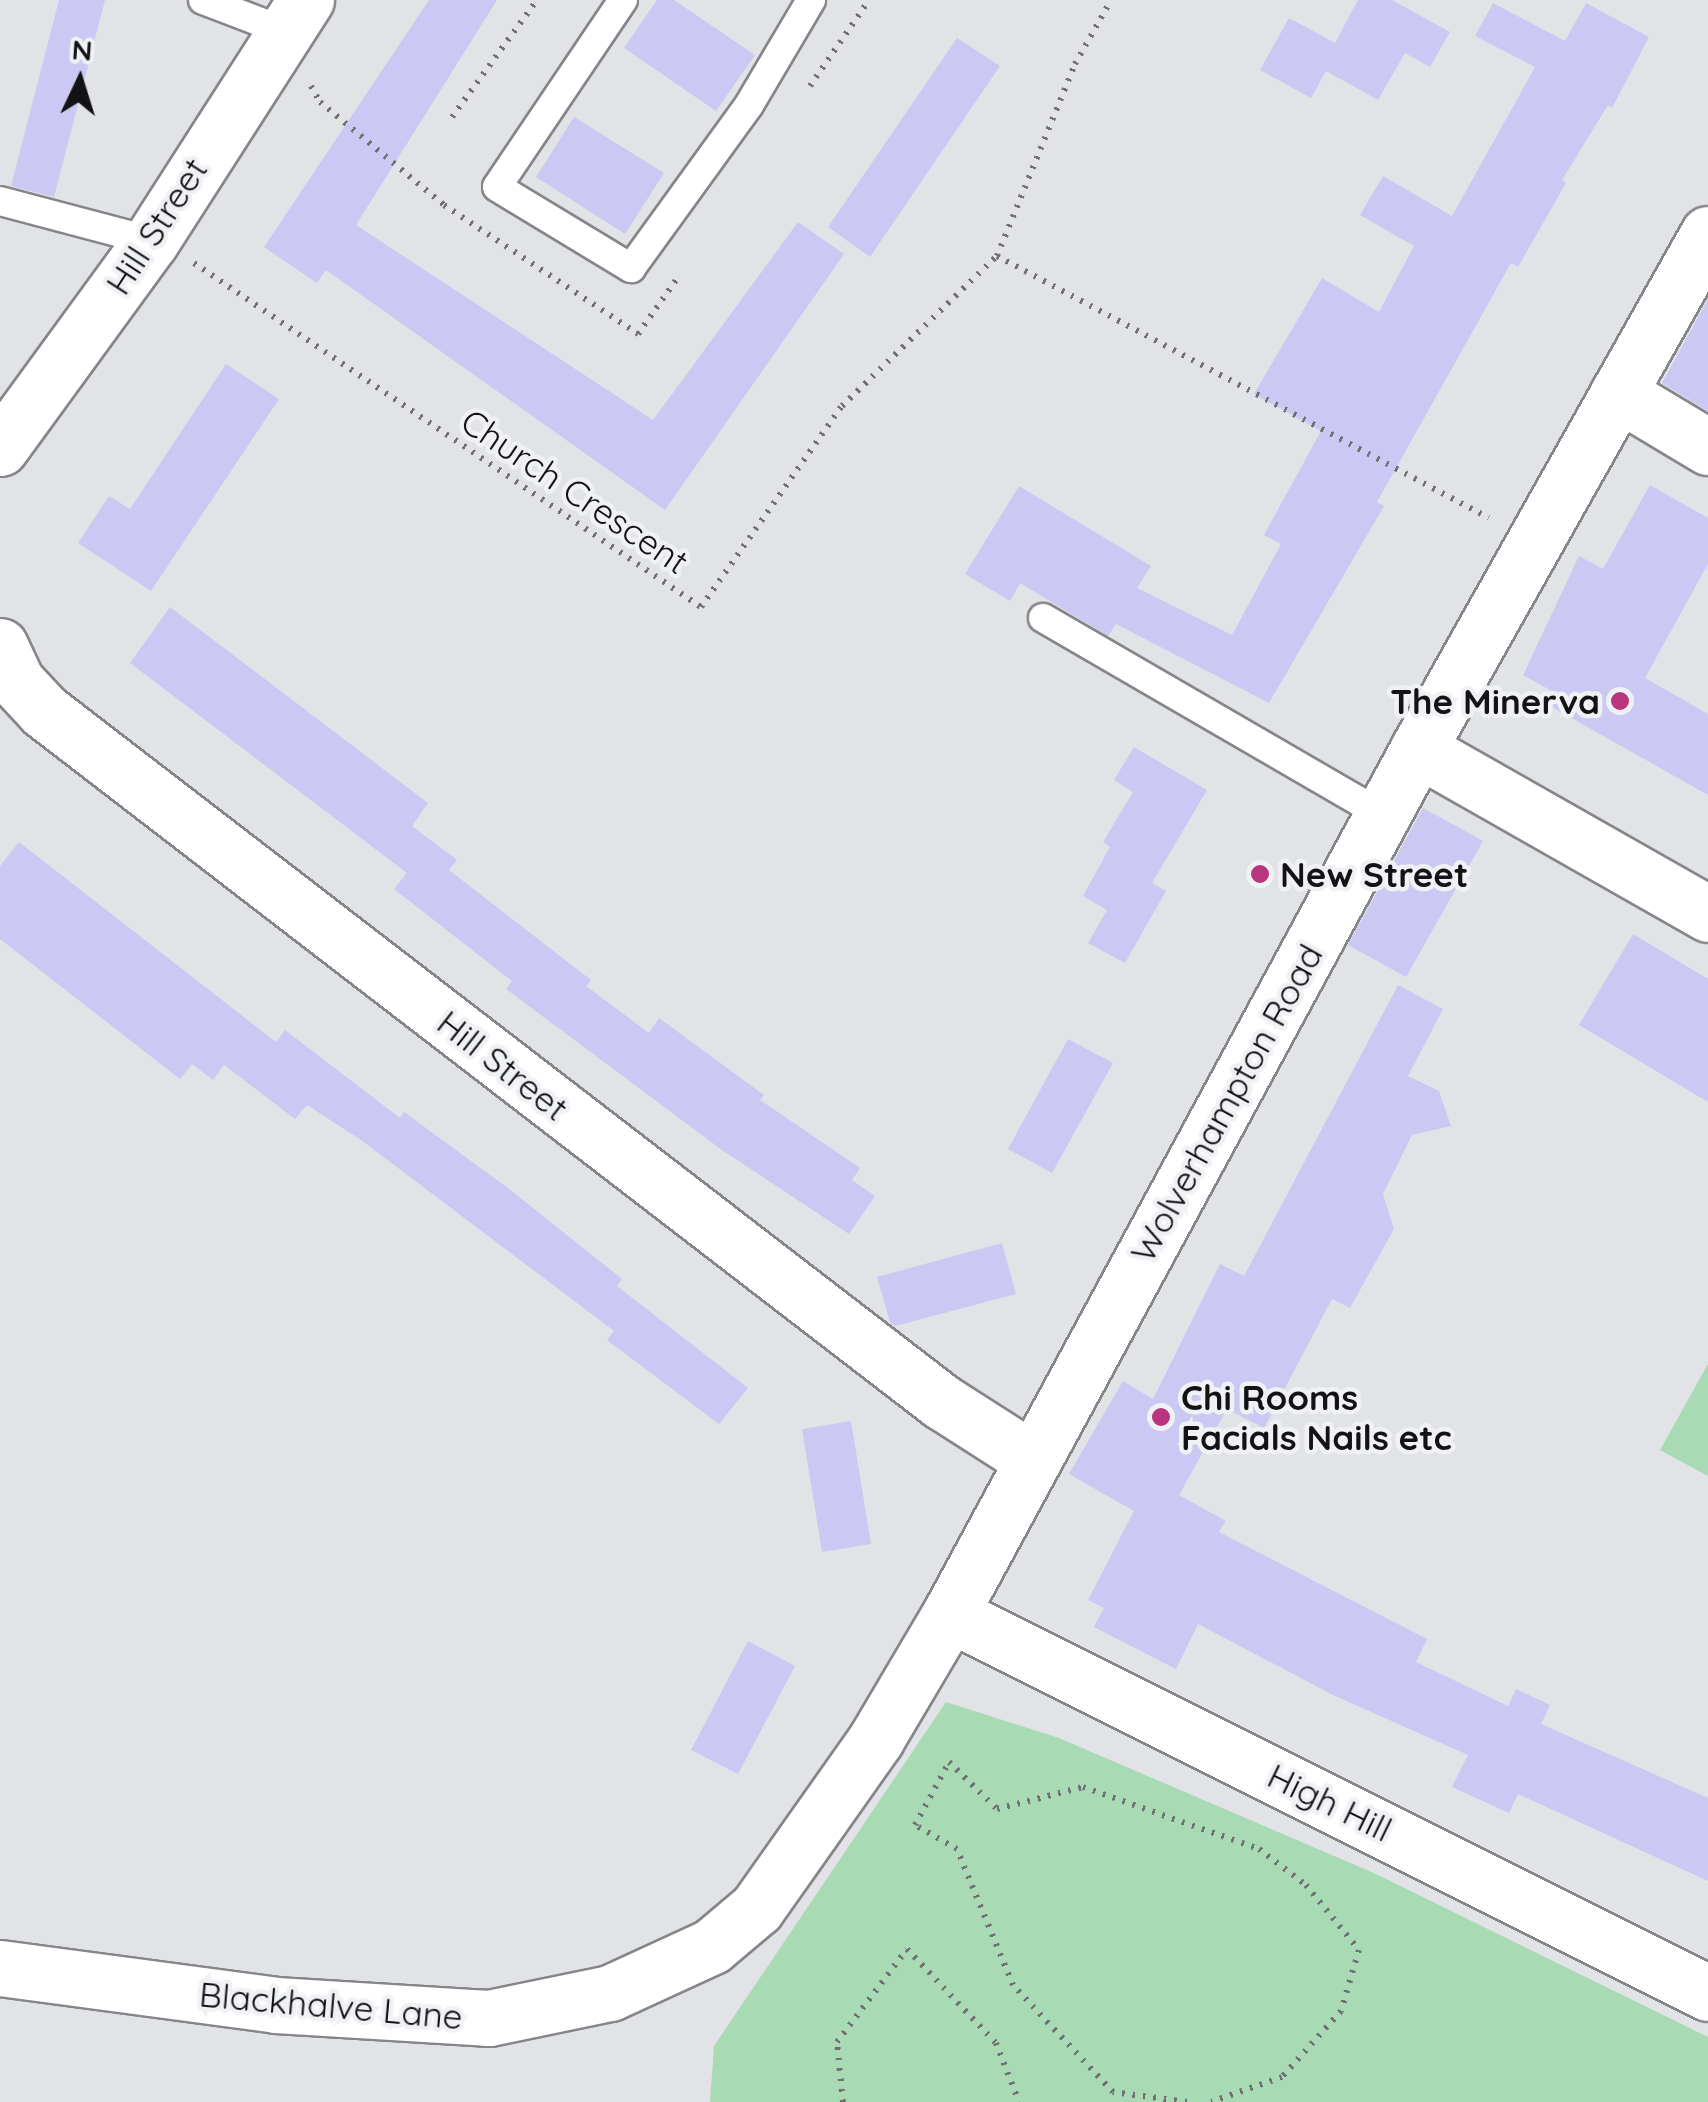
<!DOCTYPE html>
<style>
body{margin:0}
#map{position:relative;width:1708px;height:2102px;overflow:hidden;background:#e2e3e7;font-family:Quicksand,sans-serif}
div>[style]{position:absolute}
.green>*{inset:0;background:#a8dab4}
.building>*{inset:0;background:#cbc8f3}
.path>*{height:6px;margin-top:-3px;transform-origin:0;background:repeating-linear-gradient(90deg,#717174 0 2.5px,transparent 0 10.5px)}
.roads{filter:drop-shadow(2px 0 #858689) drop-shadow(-2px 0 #858689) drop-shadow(0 2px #858689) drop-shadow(0 -2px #858689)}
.service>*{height:28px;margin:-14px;padding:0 14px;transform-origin:14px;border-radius:14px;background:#fff}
.minor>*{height:55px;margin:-27.5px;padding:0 27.5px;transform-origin:27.5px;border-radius:27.5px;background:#fff}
.tertiary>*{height:55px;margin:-27.5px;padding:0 27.5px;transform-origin:27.5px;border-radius:27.5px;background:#fff}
.secondary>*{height:55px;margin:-27.5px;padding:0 27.5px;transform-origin:27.5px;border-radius:27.5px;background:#fff}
.dots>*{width:28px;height:28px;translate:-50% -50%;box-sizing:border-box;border:5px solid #eff1f4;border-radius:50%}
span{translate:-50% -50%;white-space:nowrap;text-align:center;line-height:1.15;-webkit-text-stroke:9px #eff1f4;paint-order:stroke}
.street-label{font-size:35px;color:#131315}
.poi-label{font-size:35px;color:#131315;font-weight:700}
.right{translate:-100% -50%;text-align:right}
.left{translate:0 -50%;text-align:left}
.north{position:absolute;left:30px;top:30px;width:100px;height:100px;-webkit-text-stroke:8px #eff1f4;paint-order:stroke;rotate:4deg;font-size:28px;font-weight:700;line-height:40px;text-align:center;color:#131315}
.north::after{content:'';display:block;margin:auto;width:35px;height:45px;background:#131315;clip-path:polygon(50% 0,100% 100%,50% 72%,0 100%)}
</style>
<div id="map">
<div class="green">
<div style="clip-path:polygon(1708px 1364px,1708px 1476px,1660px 1450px)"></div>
<div style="clip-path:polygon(946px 1702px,1059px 1738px,1374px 1873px,1708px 2037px,1708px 2102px,710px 2102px,714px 2046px)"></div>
</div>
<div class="building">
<div style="clip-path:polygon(59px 0,105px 0,54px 197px,11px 186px)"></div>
<div style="clip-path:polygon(429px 0,497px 0,356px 225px,653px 420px,798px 222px,844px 254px,665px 510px,326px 270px,317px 283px,264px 247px)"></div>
<div style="clip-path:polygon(657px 0,674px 0,755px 55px,716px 111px,624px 48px)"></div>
<div style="clip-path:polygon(1358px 0,1392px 0,1450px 32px,1430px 67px,1405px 53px,1378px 100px,1326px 71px,1311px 98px,1260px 70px,1289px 18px,1335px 43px)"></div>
<div style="clip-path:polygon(1493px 3px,1565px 41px,1586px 3px,1649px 37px,1612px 108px,1608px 105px,1562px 180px,1566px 183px,1518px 267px,1511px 263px,1377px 502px,1384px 506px,1269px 703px,1116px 624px,1108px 636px,1020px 583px,1010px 601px,965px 574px,1019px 486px,1151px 566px,1137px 588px,1232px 635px,1281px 544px,1264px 535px,1321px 431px,1254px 394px,1322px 278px,1379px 312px,1414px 246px,1360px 215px,1383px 176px,1452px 216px,1535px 67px,1475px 36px)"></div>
<div style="clip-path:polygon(957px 38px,1000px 66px,870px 257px,828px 227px)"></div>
<div style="clip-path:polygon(574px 117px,664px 173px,625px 234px,536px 177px)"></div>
<div style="clip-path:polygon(1708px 299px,1708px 411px,1662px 383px)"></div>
<div style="clip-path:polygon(226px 364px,279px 399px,151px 591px,78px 543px,109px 496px,130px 509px)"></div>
<div style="clip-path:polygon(1650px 485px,1708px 518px,1708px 564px,1645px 678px,1708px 714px,1708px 795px,1552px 707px,1559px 695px,1523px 675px,1579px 556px,1603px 569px)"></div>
<div style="clip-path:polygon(170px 607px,428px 803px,412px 826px,457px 860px,449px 870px,591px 980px,586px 986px,649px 1033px,659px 1018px,764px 1095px,760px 1100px,860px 1168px,852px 1180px,875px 1196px,849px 1234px,722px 1150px,506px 989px,512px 981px,394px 889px,407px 873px,130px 663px)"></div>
<div style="clip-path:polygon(1134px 747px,1207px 790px,1152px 883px,1166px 891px,1125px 963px,1088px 943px,1107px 910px,1083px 896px,1110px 847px,1103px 842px,1133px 792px,1114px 780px)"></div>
<div style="clip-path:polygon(1423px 808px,1483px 841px,1406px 977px,1348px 945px)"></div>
<div style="clip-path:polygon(19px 842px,276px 1042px,285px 1030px,400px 1118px,404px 1112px,508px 1188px,622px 1279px,617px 1286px,748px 1388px,719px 1424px,607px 1340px,614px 1331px,361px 1140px,307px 1105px,295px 1119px,224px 1065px,213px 1080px,192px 1064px,180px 1079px,0 939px,0 866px)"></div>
<div style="clip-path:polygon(1633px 934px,1708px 979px,1708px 1102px,1579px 1025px)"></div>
<div style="clip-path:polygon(1398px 985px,1443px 1009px,1408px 1076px,1439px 1091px,1451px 1126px,1412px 1135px,1383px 1194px,1394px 1229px,1350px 1308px,1332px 1299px,1264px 1428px,1227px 1409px,1179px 1495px,1226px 1521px,1219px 1532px,1427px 1639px,1416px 1662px,1508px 1706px,1516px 1689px,1550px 1705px,1541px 1724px,1708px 1798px,1708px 1881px,1518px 1794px,1509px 1813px,1452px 1787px,1468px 1755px,1333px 1695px,1198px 1624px,1176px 1669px,1094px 1627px,1104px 1608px,1088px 1600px,1134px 1511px,1069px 1474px,1123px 1381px,1153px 1399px,1220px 1264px,1244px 1276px)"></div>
<div style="clip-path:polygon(1068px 1039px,1113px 1063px,1052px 1173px,1008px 1149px)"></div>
<div style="clip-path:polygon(1002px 1243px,1016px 1294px,895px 1326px,890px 1322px,877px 1277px)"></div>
<div style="clip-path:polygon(851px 1421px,871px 1544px,822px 1552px,802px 1429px)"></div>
<div style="clip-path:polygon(748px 1641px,795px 1666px,738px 1774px,691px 1750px)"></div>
</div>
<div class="path">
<div style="left:311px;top:86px;width:18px;rotate:61deg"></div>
<div style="left:320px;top:102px;width:161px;rotate:39.7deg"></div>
<div style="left:444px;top:205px;width:233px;rotate:33.6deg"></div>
<div style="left:638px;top:334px;width:70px;rotate:-54.9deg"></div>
<div style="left:810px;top:86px;width:104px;rotate:-55.5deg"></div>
<div style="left:452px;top:117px;width:145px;rotate:-54deg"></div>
<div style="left:997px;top:256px;width:557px;rotate:28.04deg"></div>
<div style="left:194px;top:263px;width:613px;rotate:34.16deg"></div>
<div style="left:701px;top:607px;width:246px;rotate:-55deg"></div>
<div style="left:842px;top:406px;width:216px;rotate:-44.1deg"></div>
<div style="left:997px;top:256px;width:207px;rotate:-67.9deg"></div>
<div style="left:1075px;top:64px;width:73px;rotate:-60.6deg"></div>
<div style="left:843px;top:2102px;width:60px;rotate:-95.7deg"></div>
<div style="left:837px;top:2042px;width:116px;rotate:-53deg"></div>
<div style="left:907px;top:1949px;width:129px;rotate:46.6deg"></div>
<div style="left:996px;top:2043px;width:63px;rotate:68.7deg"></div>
<div style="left:1187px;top:2102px;width:75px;rotate:-172.3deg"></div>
<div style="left:1113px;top:2092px;width:146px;rotate:-133.1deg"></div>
<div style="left:1013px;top:1985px;width:147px;rotate:-112.4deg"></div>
<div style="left:957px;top:1849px;width:48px;rotate:-150.3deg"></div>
<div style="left:915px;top:1825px;width:72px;rotate:-61.6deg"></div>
<div style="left:949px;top:1762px;width:67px;rotate:44.4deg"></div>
<div style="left:997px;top:1809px;width:89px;rotate:-14.3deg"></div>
<div style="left:1083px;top:1787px;width:187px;rotate:19.4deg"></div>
<div style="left:1259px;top:1849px;width:59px;rotate:37.5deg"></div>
<div style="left:1306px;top:1885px;width:84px;rotate:50.8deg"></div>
<div style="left:1359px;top:1950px;width:64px;rotate:106.4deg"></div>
<div style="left:1341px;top:2011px;width:89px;rotate:131.8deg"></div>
<div style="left:1282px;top:2077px;width:75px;rotate:160.6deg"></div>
</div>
<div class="roads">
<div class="service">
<div style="left:203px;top:0;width:87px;rotate:20.9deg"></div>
<div style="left:623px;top:0;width:225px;rotate:124deg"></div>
<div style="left:497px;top:187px;width:157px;rotate:31.2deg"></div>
<div style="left:631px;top:268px;width:201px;rotate:-54.1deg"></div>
<div style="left:749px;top:105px;width:122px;rotate:-59.4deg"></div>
<div style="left:0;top:201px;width:156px;rotate:14.8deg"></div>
<div style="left:1043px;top:618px;width:393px;rotate:30.1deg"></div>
</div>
<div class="minor">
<div style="left:1618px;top:393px;width:105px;rotate:31deg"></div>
<div style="left:0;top:448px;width:256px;rotate:-53.9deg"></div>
<div style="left:151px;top:241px;width:287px;rotate:-57.3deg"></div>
<div style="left:0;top:646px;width:40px;rotate:65deg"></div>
<div style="left:17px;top:682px;width:40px;rotate:47deg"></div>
<div style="left:44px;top:711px;width:1133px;rotate:37.58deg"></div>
<div style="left:942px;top:1402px;width:106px;rotate:32.6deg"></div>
<div style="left:1418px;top:749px;width:334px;rotate:29.6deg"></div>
</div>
<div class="tertiary">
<div style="left:950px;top:1614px;width:847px;rotate:26.57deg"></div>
</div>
<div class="secondary">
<div style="left:0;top:1968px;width:278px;rotate:7.6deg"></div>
<div style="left:276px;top:2005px;width:213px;rotate:3.5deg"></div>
<div style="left:489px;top:2018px;width:124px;rotate:-11.7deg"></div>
<div style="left:610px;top:1993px;width:112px;rotate:-24.7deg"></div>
<div style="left:712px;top:1946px;width:59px;rotate:-40.2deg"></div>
<div style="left:757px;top:1908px;width:207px;rotate:-54.8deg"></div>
<div style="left:876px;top:1739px;width:145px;rotate:-59.4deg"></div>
<div style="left:950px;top:1614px;width:983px;rotate:-61.58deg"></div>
<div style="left:1418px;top:749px;width:591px;rotate:-60.62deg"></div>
</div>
</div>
<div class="dots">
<div style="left:1620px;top:701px;background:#b9367e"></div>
<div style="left:1260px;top:874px;background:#b9367e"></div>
<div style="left:1161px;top:1417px;background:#b9367e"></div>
</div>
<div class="street-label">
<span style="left:156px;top:226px;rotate:-57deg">Hill Street</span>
<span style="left:575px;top:491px;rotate:34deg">Church Crescent</span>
<span style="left:503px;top:1065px;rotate:38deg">Hill Street</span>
<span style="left:1226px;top:1103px;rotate:-61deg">Wolverhampton Road</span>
<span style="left:1330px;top:1802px;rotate:26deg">High Hill</span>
<span style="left:331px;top:2005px;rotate:5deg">Blackhalve Lane</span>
</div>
<div class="poi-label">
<span class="right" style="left:1600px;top:701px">The Minerva</span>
<span class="left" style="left:1280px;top:874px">New Street</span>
<span class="left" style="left:1181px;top:1417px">Chi Rooms<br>Facials Nails etc</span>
</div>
<div class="north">N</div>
</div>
